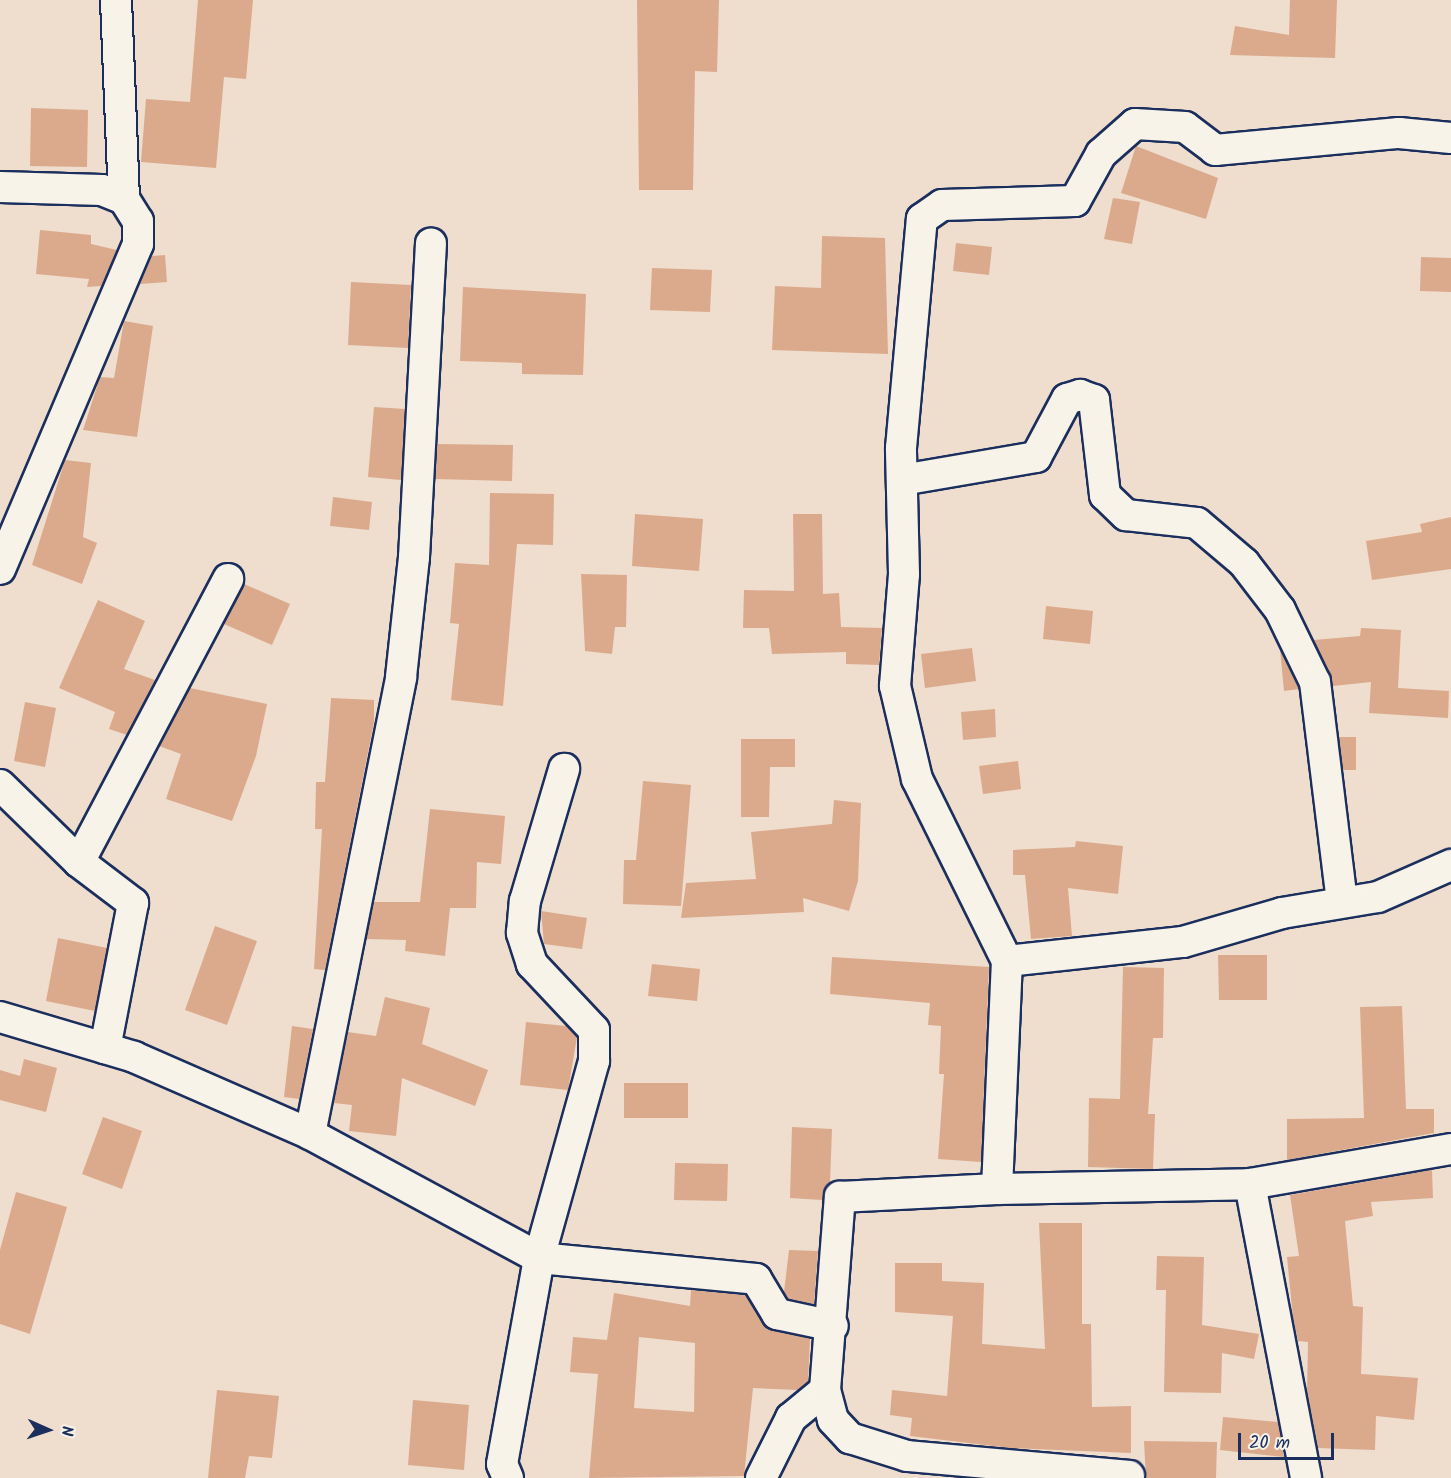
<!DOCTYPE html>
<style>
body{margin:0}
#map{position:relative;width:1451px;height:1478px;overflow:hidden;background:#efddcd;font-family:Kalam,sans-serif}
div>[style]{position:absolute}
.building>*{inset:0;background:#dbaa8d}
.roads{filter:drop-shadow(2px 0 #1b2f5e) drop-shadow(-2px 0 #1b2f5e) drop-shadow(0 2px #1b2f5e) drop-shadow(0 -2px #1b2f5e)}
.street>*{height:30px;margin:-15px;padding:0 15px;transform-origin:15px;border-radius:15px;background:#f7f3e8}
span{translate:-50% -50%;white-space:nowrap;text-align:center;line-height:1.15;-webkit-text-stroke:4.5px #f7f3e8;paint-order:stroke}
.north{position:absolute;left:18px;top:1400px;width:60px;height:60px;-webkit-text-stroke:4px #f7f3e8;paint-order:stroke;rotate:93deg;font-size:16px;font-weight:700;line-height:24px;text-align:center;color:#1b2f5e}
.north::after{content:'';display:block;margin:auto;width:21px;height:27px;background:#1b2f5e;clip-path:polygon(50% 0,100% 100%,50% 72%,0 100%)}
.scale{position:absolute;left:1238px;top:1433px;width:96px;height:27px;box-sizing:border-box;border:3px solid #1b2f5e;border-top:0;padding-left:8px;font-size:18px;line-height:21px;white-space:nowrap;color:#1b2f5e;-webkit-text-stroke:4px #f7f3e8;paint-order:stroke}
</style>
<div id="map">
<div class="building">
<div style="clip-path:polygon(198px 0,253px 0,246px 79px,224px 77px,216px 168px,141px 162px,146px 99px,190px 102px)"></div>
<div style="clip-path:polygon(637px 0,719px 0,717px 72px,695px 71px,693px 190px,639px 190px)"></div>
<div style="clip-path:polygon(1290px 0,1337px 0,1335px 58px,1230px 55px,1235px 26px,1289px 35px)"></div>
<div style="clip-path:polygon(31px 108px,88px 110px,87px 167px,30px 166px)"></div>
<div style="clip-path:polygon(1136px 146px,1218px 178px,1206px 219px,1121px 193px)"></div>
<div style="clip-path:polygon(1113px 198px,1140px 202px,1132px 244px,1104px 239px)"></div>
<div style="clip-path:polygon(40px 230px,91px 235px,91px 244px,117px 250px,101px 286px,87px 287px,89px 279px,36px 274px)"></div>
<div style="clip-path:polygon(822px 236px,885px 238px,888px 354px,772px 350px,775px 286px,821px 288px)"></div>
<div style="clip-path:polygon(956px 243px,992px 247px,989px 275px,953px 271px)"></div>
<div style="clip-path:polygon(165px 255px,167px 282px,140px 284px,152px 256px)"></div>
<div style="clip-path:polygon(1421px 257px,1451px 258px,1451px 292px,1420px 291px)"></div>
<div style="clip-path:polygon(652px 268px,712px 270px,710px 312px,650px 310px)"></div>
<div style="clip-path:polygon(351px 282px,411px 285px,408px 348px,348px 345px)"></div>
<div style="clip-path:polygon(463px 287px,586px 294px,583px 375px,522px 374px,522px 363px,460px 361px)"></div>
<div style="clip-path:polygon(124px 321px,153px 326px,137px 437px,83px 430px,100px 377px,114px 378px)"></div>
<div style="clip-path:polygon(374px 407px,405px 409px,401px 480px,368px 477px)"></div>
<div style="clip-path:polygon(437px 444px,513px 445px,512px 481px,435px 479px)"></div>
<div style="clip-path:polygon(65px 460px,91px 463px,83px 537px,97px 543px,82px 584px,32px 565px)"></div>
<div style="clip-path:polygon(490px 493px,554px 494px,553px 545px,517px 544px,503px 706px,451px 700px,459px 624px,450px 623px,455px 563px,489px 565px)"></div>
<div style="clip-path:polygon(333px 497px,372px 502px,369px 530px,330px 526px)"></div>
<div style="clip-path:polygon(635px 514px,703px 519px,699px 571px,632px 566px)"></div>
<div style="clip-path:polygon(793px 514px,822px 514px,823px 594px,839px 593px,841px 627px,882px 628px,879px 665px,846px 664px,846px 652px,772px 654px,769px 628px,743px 628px,744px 590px,794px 591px)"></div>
<div style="clip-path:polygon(1451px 517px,1451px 569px,1372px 580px,1366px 541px,1422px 532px,1420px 524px)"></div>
<div style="clip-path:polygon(581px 574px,627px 575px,626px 627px,615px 627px,612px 654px,585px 651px)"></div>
<div style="clip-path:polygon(244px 584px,290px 604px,272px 645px,224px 624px)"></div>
<div style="clip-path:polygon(98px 600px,145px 621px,124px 669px,155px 680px,127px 735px,109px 729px,115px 712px,59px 688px)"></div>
<div style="clip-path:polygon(1046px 606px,1093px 611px,1090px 644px,1043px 639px)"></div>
<div style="clip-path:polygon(1361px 628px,1401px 630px,1398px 688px,1449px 691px,1448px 718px,1369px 713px,1371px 682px,1333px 686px,1314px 640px,1360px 636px)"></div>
<div style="clip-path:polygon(972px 648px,976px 681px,925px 688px,921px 654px)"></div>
<div style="clip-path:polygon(1280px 649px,1298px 687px,1299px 689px,1284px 691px)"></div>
<div style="clip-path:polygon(190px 688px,267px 704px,256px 756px,232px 821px,166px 799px,181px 754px,159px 746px)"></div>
<div style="clip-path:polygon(331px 698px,374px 700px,374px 722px,325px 970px,314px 969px,322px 829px,315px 829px,316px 782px,325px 782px)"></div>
<div style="clip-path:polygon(25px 702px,56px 708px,45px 767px,14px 761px)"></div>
<div style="clip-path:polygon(995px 709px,996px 737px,963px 740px,961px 712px)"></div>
<div style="clip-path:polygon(1339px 737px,1356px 737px,1356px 770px,1343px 770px)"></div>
<div style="clip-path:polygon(741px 739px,795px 739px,795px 767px,770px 767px,769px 817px,741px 817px)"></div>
<div style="clip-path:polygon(1018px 761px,1021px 789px,983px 794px,979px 766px)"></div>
<div style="clip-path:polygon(643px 781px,691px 785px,681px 906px,623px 904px,624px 860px,636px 860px)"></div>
<div style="clip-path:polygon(834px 800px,861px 803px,858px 881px,849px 911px,803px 898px,804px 912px,681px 918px,686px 883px,756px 879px,751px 832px,832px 824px)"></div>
<div style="clip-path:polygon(430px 809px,505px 816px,501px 864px,477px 862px,476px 908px,450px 908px,445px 956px,405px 951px,406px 940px,366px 939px,374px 902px,420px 902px)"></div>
<div style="clip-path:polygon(1076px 841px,1123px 846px,1118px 894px,1068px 888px,1072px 936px,1031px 939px,1025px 875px,1013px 875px,1013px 850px,1075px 847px)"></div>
<div style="clip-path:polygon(541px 911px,587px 918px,582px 949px,544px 944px)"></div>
<div style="clip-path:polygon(215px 926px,257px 941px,227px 1025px,185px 1010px)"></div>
<div style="clip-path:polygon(58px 938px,107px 948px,95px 1011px,46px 1001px)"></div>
<div style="clip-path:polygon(1218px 955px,1267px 955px,1267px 1000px,1219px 1000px)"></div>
<div style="clip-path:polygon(832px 957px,989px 967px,981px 1162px,938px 1159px,944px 1074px,939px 1074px,941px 1026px,928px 1025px,930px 1003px,830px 994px)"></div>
<div style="clip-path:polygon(652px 964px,700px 969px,697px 1001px,648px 996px)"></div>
<div style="clip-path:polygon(1123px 967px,1164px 968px,1163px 1038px,1153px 1038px,1148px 1114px,1155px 1114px,1153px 1169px,1088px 1167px,1089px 1098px,1120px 1099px)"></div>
<div style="clip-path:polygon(385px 997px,430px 1008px,422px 1044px,488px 1070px,475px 1106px,402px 1078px,396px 1136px,349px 1131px,352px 1105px,334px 1103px,348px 1032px,376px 1036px)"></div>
<div style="clip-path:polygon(1402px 1006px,1406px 1109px,1434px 1109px,1434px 1133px,1287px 1160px,1287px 1119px,1364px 1118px,1360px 1007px)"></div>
<div style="clip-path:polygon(526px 1022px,566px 1026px,577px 1037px,568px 1090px,520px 1085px)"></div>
<div style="clip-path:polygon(292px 1026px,313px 1029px,299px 1099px,284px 1097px)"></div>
<div style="clip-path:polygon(24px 1059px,57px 1068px,46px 1112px,0 1100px,0 1070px,20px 1076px)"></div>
<div style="clip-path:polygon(624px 1083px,688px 1083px,688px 1118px,624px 1118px)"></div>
<div style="clip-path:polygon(103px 1117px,142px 1131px,122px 1189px,82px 1174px)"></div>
<div style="clip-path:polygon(792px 1127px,832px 1129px,830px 1183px,822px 1200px,790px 1198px)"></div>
<div style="clip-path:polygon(675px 1163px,728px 1164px,727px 1201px,674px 1200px)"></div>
<div style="clip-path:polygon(1432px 1170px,1433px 1198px,1371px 1202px,1373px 1216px,1345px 1221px,1353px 1306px,1363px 1307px,1361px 1374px,1418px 1378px,1414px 1420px,1376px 1416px,1375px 1450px,1318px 1448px,1307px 1392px,1308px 1342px,1298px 1341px,1293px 1318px,1287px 1257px,1299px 1256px,1290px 1195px)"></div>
<div style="clip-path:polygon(16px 1192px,67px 1207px,30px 1334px,0 1324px,0 1250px)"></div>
<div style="clip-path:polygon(1039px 1223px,1082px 1223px,1082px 1324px,1091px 1324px,1092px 1407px,1131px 1406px,1131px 1453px,1010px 1448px,910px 1436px,912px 1418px,890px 1415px,892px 1390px,947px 1396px,953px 1316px,895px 1312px,895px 1263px,942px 1263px,942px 1281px,984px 1283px,982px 1344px,1045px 1349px)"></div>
<div style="clip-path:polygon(789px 1250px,818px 1251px,814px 1304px,788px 1299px,784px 1292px)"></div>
<div style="clip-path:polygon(1157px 1256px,1204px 1257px,1202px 1325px,1259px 1334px,1254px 1359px,1222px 1353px,1221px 1393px,1164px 1392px,1166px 1290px,1156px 1290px)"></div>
<div style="clip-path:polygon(evenodd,691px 1290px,746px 1295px,767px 1328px,810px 1339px,808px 1382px,798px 1390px,753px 1388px,744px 1476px,589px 1478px,598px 1374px,570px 1372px,573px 1337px,607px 1340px,614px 1293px,690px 1306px,691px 1290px,639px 1337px,695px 1343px,694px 1412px,634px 1408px,639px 1337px)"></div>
<div style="clip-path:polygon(217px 1390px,279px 1396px,272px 1458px,249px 1456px,245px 1478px,208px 1478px)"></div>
<div style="clip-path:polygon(413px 1400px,469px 1405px,464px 1470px,408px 1465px)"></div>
<div style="clip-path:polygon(1223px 1417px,1278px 1422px,1284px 1457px,1220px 1450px)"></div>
<div style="clip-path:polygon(1144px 1441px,1217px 1442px,1216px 1478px,1146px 1478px)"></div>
</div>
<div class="roads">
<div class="street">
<div style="left:116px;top:0;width:199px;rotate:87.7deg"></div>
<div style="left:0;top:187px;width:102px;rotate:1.7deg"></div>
<div style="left:102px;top:190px;width:24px;rotate:22deg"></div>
<div style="left:124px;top:199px;width:26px;rotate:58deg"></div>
<div style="left:138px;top:221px;width:23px;rotate:90deg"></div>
<div style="left:138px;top:244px;width:353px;rotate:113deg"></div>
<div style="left:902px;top:480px;width:136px;rotate:-9.7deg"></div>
<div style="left:1036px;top:457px;width:66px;rotate:-61.9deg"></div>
<div style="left:1067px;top:399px;width:14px;rotate:-17deg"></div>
<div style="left:1080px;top:395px;width:15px;rotate:20deg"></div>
<div style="left:1094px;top:400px;width:96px;rotate:83.4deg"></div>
<div style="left:1105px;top:495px;width:29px;rotate:44deg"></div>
<div style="left:1126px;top:515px;width:71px;rotate:6.4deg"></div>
<div style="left:1197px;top:523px;width:62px;rotate:40.4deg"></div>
<div style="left:1244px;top:563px;width:59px;rotate:52.5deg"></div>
<div style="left:1280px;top:610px;width:80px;rotate:64.1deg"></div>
<div style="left:1315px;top:682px;width:221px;rotate:83deg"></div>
<div style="left:0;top:785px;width:110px;rotate:44.3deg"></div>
<div style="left:79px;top:862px;width:68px;rotate:37.2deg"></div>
<div style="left:133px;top:903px;width:148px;rotate:100.9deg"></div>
<div style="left:79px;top:862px;width:320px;rotate:-62.2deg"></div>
<div style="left:1007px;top:961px;width:203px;rotate:-116.3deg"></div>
<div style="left:917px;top:779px;width:96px;rotate:-103.3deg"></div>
<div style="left:895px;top:686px;width:112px;rotate:-85.4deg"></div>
<div style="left:904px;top:574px;width:126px;rotate:-91.4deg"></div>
<div style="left:901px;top:448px;width:230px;rotate:-84.8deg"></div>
<div style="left:922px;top:219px;width:24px;rotate:-35deg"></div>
<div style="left:942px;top:205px;width:133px;rotate:-1.7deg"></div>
<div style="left:1075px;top:201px;width:54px;rotate:-61deg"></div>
<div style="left:1101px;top:154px;width:45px;rotate:-41.4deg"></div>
<div style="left:1135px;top:124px;width:50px;rotate:3.4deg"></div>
<div style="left:1185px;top:127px;width:38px;rotate:37deg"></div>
<div style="left:1215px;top:150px;width:185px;rotate:-5.3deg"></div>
<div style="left:1399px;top:133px;width:52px;rotate:5.5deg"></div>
<div style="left:0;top:1017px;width:140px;rotate:16.6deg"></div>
<div style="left:134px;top:1057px;width:192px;rotate:23.6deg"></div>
<div style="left:310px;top:1134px;width:260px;rotate:28.4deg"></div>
<div style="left:539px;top:1258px;width:218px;rotate:5.5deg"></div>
<div style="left:756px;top:1279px;width:41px;rotate:59deg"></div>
<div style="left:777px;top:1314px;width:57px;rotate:12.1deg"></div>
<div style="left:310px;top:1134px;width:466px;rotate:-78.7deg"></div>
<div style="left:401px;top:677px;width:121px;rotate:-83.8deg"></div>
<div style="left:414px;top:557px;width:314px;rotate:-86.9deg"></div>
<div style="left:1250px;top:1184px;width:299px;rotate:79.2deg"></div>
<div style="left:997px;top:1189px;width:253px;rotate:-1.1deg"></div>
<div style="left:1250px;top:1184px;width:204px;rotate:-9.9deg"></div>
<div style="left:825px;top:1390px;width:31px;rotate:75deg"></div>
<div style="left:833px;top:1420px;width:25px;rotate:47deg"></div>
<div style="left:850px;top:1438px;width:60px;rotate:17.5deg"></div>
<div style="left:907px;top:1456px;width:223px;rotate:5.1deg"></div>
<div style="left:508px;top:1478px;width:15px;rotate:-113deg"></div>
<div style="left:502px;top:1464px;width:209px;rotate:-79.8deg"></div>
<div style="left:539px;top:1258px;width:205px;rotate:-74.4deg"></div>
<div style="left:594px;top:1061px;width:31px;rotate:-90deg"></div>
<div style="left:594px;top:1030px;width:91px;rotate:-133.2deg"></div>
<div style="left:532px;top:964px;width:33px;rotate:-108deg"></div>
<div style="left:522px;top:933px;width:32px;rotate:-85deg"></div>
<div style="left:525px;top:901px;width:138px;rotate:-73.5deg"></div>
<div style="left:761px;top:1478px;width:67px;rotate:-63.4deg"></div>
<div style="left:791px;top:1418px;width:44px;rotate:-39.5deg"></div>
<div style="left:825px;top:1390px;width:194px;rotate:-85.6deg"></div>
<div style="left:840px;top:1197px;width:157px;rotate:-2.9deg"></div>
<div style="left:997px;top:1189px;width:228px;rotate:-87.5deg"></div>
<div style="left:1007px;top:961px;width:177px;rotate:-6.2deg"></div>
<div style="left:1183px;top:942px;width:103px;rotate:-16.3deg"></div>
<div style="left:1282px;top:913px;width:97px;rotate:-9.5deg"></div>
<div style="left:1378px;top:897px;width:80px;rotate:-23.7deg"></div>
</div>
</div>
<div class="north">N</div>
<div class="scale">20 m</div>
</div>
